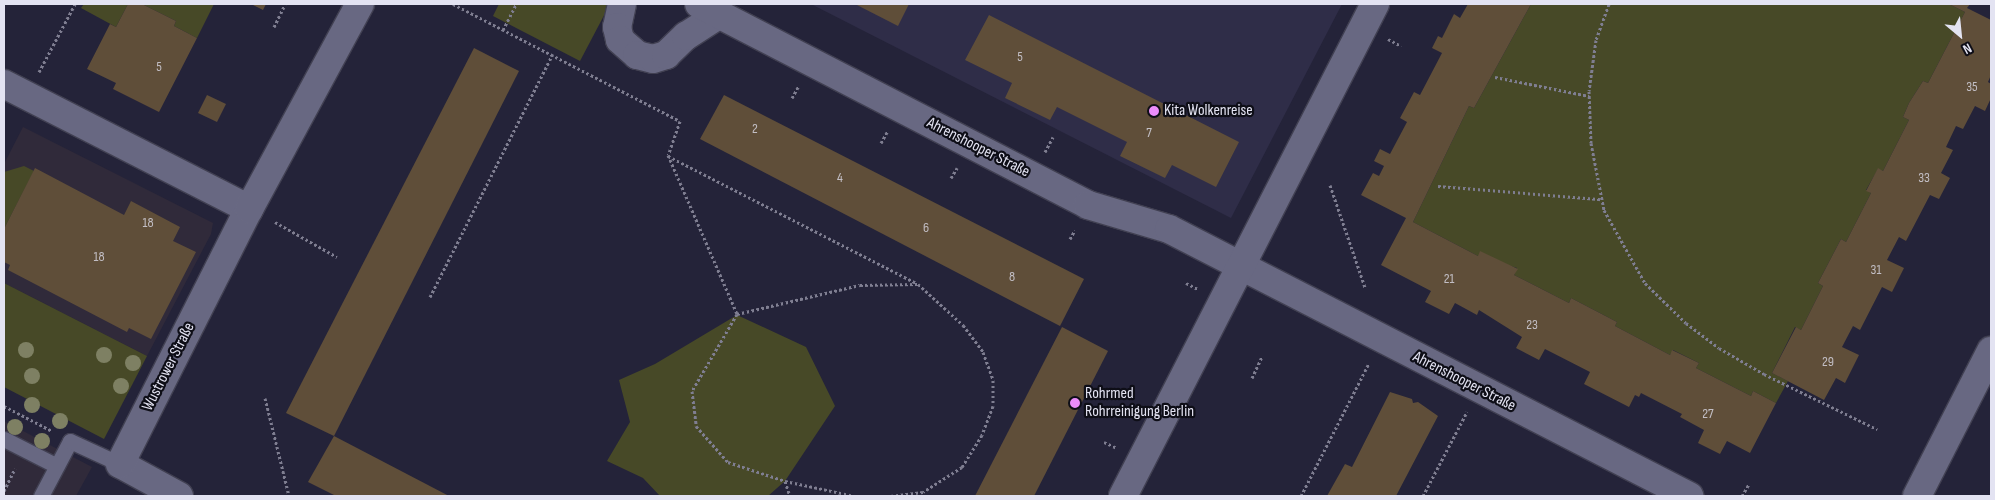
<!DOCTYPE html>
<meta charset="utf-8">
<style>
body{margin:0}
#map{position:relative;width:1995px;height:500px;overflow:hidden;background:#242339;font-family:"Sofia Sans Condensed",sans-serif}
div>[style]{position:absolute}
.commercial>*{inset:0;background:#302a3a}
.built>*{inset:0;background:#2f2d48}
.green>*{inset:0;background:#474927}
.building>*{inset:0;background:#5f4e39}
.path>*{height:3px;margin-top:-1.5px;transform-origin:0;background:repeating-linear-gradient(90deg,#7f7e91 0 2.5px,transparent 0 5px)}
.roads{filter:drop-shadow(1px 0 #414052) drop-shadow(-1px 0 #414052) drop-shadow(0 1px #414052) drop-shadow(0 -1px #414052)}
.service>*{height:15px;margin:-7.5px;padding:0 7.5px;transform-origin:7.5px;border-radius:7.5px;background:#686882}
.minor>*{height:28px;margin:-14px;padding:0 14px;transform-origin:14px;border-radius:14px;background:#686882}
.trees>*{width:16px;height:16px;margin:-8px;border-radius:50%;background:#7e8063}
.dots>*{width:14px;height:14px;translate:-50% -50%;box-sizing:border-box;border:2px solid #0e0e17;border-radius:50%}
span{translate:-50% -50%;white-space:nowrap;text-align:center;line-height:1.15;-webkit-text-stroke:4.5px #0e0e17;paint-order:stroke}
.number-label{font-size:14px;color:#c2bec4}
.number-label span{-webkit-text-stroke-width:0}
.poi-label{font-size:16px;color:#e3e3f2}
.left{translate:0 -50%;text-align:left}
.street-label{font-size:16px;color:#e3e3f2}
.frame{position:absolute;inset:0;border:5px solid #e3e3f2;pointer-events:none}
.north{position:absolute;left:1935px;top:10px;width:50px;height:50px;-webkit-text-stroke:4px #0e0e17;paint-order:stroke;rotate:152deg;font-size:14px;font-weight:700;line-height:20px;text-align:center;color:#e3e3f2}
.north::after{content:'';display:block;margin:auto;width:18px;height:22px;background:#e3e3f2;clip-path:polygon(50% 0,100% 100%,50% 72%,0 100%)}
</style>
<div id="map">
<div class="commercial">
<div style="clip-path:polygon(23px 127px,213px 223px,211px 234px,147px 356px,4px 283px,4px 164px)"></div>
<div style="clip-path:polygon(4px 421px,92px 467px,76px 496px,4px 496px)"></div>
</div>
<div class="built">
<div style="clip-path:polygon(811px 4px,1342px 4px,1231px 218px)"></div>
</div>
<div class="green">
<div style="clip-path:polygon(84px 4px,128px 4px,116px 27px,81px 8px)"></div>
<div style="clip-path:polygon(142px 4px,214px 4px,197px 38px,174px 26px,176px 21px)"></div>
<div style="clip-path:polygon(499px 4px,610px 4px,580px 61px,493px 16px)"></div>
<div style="clip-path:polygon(1531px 4px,1949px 4px,1965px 12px,1928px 83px,1923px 81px,1909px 103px,1903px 117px,1909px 120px,1883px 171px,1878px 169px,1866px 190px,1871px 193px,1846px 242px,1841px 239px,1818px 283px,1823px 286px,1801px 330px,1795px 327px,1772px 373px,1788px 381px,1776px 403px,1753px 391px,1751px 396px,1696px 368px,1699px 363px,1673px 350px,1670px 355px,1615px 326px,1617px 322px,1571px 298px,1569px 303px,1514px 275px,1517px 268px,1478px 256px,1413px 222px,1469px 106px,1474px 108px)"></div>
<div style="clip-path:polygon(24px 166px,34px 171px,4px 229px,4px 172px)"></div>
<div style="clip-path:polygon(4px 283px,147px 356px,104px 439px,4px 387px)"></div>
<div style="clip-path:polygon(737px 315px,806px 347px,835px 406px,785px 481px,768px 496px,660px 496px,643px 478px,607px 461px,630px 422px,619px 380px,655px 364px)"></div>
</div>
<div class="building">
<div style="clip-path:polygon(128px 4px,142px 4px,176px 21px,174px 26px,197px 38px,159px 112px,113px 89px,116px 83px,87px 69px,110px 24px,116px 27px)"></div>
<div style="clip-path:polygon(251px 4px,266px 4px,263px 10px)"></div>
<div style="clip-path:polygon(855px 4px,909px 4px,898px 26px)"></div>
<div style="clip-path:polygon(1468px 4px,1531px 4px,1474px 108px,1469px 106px,1413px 222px,1478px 256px,1480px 251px,1518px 269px,1514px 275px,1569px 303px,1571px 298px,1617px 322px,1615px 326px,1670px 355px,1672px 350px,1699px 363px,1696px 368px,1751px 396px,1753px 391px,1776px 403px,1750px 453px,1727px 441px,1720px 454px,1698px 443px,1704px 430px,1680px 417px,1682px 414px,1641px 393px,1639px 397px,1635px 395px,1629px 407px,1584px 384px,1590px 372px,1545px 349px,1539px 360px,1516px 348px,1522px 337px,1479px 310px,1477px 315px,1455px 303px,1449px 314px,1425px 302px,1431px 291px,1381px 265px,1406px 218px,1361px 195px,1373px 173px,1379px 176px,1384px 166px,1374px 161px,1380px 149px,1390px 154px,1407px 122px,1400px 118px,1414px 92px,1420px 95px,1442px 53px,1432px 48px,1438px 36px,1442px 38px,1454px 14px,1460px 18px)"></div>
<div style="clip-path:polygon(1949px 4px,1970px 4px,1967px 8px,1991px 20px,1991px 75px,1988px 82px,1991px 84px,1991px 98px,1985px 111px,1975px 106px,1963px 129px,1956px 126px,1946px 147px,1953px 150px,1941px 173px,1950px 178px,1939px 199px,1930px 195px,1906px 241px,1899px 237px,1887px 260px,1904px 268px,1892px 292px,1882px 287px,1860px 330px,1853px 326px,1842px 347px,1859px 355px,1845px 383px,1836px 378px,1824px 400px,1772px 373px,1796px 327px,1801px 330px,1823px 286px,1818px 283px,1841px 239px,1846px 242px,1871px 193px,1866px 191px,1878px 168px,1883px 171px,1909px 120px,1903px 117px,1909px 103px,1923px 81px,1928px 83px,1965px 12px)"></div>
<div style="clip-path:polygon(989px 15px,1239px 142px,1216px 187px,1172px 165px,1165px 178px,1120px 156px,1127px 142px,1057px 107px,1050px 120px,1005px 98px,1012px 83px,965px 60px)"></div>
<div style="clip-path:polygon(474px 48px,519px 71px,334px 436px,286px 413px)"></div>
<div style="clip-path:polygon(207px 95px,226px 104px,217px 122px,198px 113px)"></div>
<div style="clip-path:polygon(724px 95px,1084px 279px,1060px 326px,700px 139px)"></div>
<div style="clip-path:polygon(35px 168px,124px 215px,131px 201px,180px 227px,173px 241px,196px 252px,151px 339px,129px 328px,127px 332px,8px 270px,10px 265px,4px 262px,4px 229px)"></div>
<div style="clip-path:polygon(1062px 327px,1108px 351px,1034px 496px,975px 496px)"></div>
<div style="clip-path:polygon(1390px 392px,1412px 399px,1413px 403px,1418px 402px,1438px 416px,1396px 496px,1327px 496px,1345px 464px,1352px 467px)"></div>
<div style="clip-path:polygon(334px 436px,449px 496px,336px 496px,308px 482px)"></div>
</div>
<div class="path">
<div style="left:453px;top:4px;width:255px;rotate:27.3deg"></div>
<div style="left:680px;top:121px;width:36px;rotate:109deg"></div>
<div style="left:668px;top:155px;width:173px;rotate:66.5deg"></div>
<div style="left:737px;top:314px;width:89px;rotate:120.3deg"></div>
<div style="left:692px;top:391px;width:35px;rotate:83deg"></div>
<div style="left:696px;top:426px;width:48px;rotate:48.4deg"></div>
<div style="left:728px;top:462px;width:60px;rotate:18.4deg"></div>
<div style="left:785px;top:481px;width:72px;rotate:12.1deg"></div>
<div style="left:1609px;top:4px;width:38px;rotate:110deg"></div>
<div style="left:1596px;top:40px;width:51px;rotate:97.8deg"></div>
<div style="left:1589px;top:91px;width:52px;rotate:87.8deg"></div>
<div style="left:1591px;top:143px;width:68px;rotate:79deg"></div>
<div style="left:1604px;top:210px;width:84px;rotate:60.7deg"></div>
<div style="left:1645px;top:283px;width:57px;rotate:44.3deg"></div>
<div style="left:1686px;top:323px;width:41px;rotate:37.1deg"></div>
<div style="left:1719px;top:348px;width:52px;rotate:30deg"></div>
<div style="left:1764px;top:374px;width:126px;rotate:26deg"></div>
<div style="left:274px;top:27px;width:25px;rotate:-64deg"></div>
<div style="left:503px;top:30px;width:29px;rotate:-63deg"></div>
<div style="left:1388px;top:39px;width:15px;rotate:28deg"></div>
<div style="left:39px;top:72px;width:77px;rotate:-62.1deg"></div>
<div style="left:1495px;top:77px;width:96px;rotate:11.4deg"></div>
<div style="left:792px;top:98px;width:13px;rotate:-61deg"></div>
<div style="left:881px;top:143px;width:13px;rotate:-61deg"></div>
<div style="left:1045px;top:152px;width:17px;rotate:-62deg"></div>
<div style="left:668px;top:156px;width:279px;rotate:27.1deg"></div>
<div style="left:951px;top:178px;width:12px;rotate:-59deg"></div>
<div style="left:1330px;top:185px;width:108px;rotate:71.1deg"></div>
<div style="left:1438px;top:186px;width:164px;rotate:4.6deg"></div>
<div style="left:275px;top:222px;width:71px;rotate:29.4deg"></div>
<div style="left:1070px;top:239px;width:10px;rotate:-61deg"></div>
<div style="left:1186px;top:283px;width:13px;rotate:27deg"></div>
<div style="left:430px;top:297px;width:272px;rotate:-63.2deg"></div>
<div style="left:737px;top:314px;width:126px;rotate:-13.3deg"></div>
<div style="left:860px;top:285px;width:58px;rotate:-1deg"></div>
<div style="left:918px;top:284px;width:61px;rotate:42.3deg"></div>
<div style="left:963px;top:325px;width:34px;rotate:53deg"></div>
<div style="left:983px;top:352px;width:30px;rotate:70deg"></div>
<div style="left:993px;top:380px;width:26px;rotate:90deg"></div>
<div style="left:993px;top:406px;width:31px;rotate:111deg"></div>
<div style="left:982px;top:435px;width:38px;rotate:122deg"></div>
<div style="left:962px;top:467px;width:46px;rotate:147.3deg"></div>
<div style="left:923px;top:492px;width:35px;rotate:173deg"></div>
<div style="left:1252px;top:378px;width:23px;rotate:-65deg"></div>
<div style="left:265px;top:398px;width:101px;rotate:76.2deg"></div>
<div style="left:4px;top:406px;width:54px;rotate:27.5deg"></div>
<div style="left:1104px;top:442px;width:14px;rotate:25deg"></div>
<div style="left:785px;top:481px;width:16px;rotate:72deg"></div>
<div style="left:4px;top:491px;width:25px;rotate:-64deg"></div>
<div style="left:1301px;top:496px;width:149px;rotate:-62.9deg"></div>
<div style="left:1423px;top:496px;width:95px;rotate:-62.4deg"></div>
<div style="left:1742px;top:496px;width:14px;rotate:-60deg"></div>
</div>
<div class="roads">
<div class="service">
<div style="left:4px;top:439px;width:59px;rotate:27deg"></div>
<div style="left:41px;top:496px;width:62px;rotate:-62.2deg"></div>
<div style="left:70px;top:441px;width:55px;rotate:24.7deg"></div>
</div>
<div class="minor">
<div style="left:622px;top:4px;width:24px;rotate:102deg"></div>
<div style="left:617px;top:27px;width:13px;rotate:77deg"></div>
<div style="left:620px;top:40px;width:23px;rotate:41deg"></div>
<div style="left:637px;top:55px;width:16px;rotate:14deg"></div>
<div style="left:653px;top:59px;width:14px;rotate:-17deg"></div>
<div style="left:666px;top:55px;width:28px;rotate:-44deg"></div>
<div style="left:686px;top:36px;width:40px;rotate:-32.9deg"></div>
<div style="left:699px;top:4px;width:438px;rotate:27.3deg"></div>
<div style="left:1088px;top:205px;width:84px;rotate:16.5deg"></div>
<div style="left:1169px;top:229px;width:585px;rotate:27.18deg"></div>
<div style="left:4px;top:84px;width:275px;rotate:27deg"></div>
<div style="left:179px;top:496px;width:67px;rotate:-151.5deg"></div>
<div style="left:120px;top:464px;width:286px;rotate:-63.2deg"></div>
<div style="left:249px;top:209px;width:233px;rotate:-61.6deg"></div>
<div style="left:1123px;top:496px;width:553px;rotate:-62.88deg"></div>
<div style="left:1917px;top:496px;width:163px;rotate:-63deg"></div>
</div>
</div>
<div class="trees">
<div style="left:26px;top:350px"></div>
<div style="left:104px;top:355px"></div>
<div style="left:133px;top:363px"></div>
<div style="left:32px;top:376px"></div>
<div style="left:121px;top:386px"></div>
<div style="left:32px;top:405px"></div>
<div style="left:60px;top:421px"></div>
<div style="left:15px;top:427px"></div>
<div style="left:42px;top:441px"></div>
</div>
<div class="dots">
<div style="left:1154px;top:111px;background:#ec8cfb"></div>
<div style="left:1075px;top:403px;background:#ec8cfb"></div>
</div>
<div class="number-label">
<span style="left:1020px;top:57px">5</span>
<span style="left:159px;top:67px">5</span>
<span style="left:1972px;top:87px">35</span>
<span style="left:755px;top:129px">2</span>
<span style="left:1149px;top:133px">7</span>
<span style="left:840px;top:178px">4</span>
<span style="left:1924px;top:178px">33</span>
<span style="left:148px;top:223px">18</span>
<span style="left:926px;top:228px">6</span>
<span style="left:99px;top:257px">18</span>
<span style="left:1876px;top:270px">31</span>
<span style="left:1012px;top:277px">8</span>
<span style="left:1449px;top:279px">21</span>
<span style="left:1532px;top:325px">23</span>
<span style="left:1828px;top:362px">29</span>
<span style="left:1708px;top:414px">27</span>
</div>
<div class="poi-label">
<span class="left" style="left:1164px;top:111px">Kita Wolkenreise</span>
<span class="left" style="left:1085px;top:403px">Rohrmed<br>Rohrreinigung Berlin</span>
</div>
<div class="street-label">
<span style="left:978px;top:148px;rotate:27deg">Ahrenshooper Straße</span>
<span style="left:169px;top:367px;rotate:-63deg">Wustrower Straße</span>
<span style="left:1464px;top:382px;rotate:27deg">Ahrenshooper Straße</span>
</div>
<div class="frame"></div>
<div class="north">N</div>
</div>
